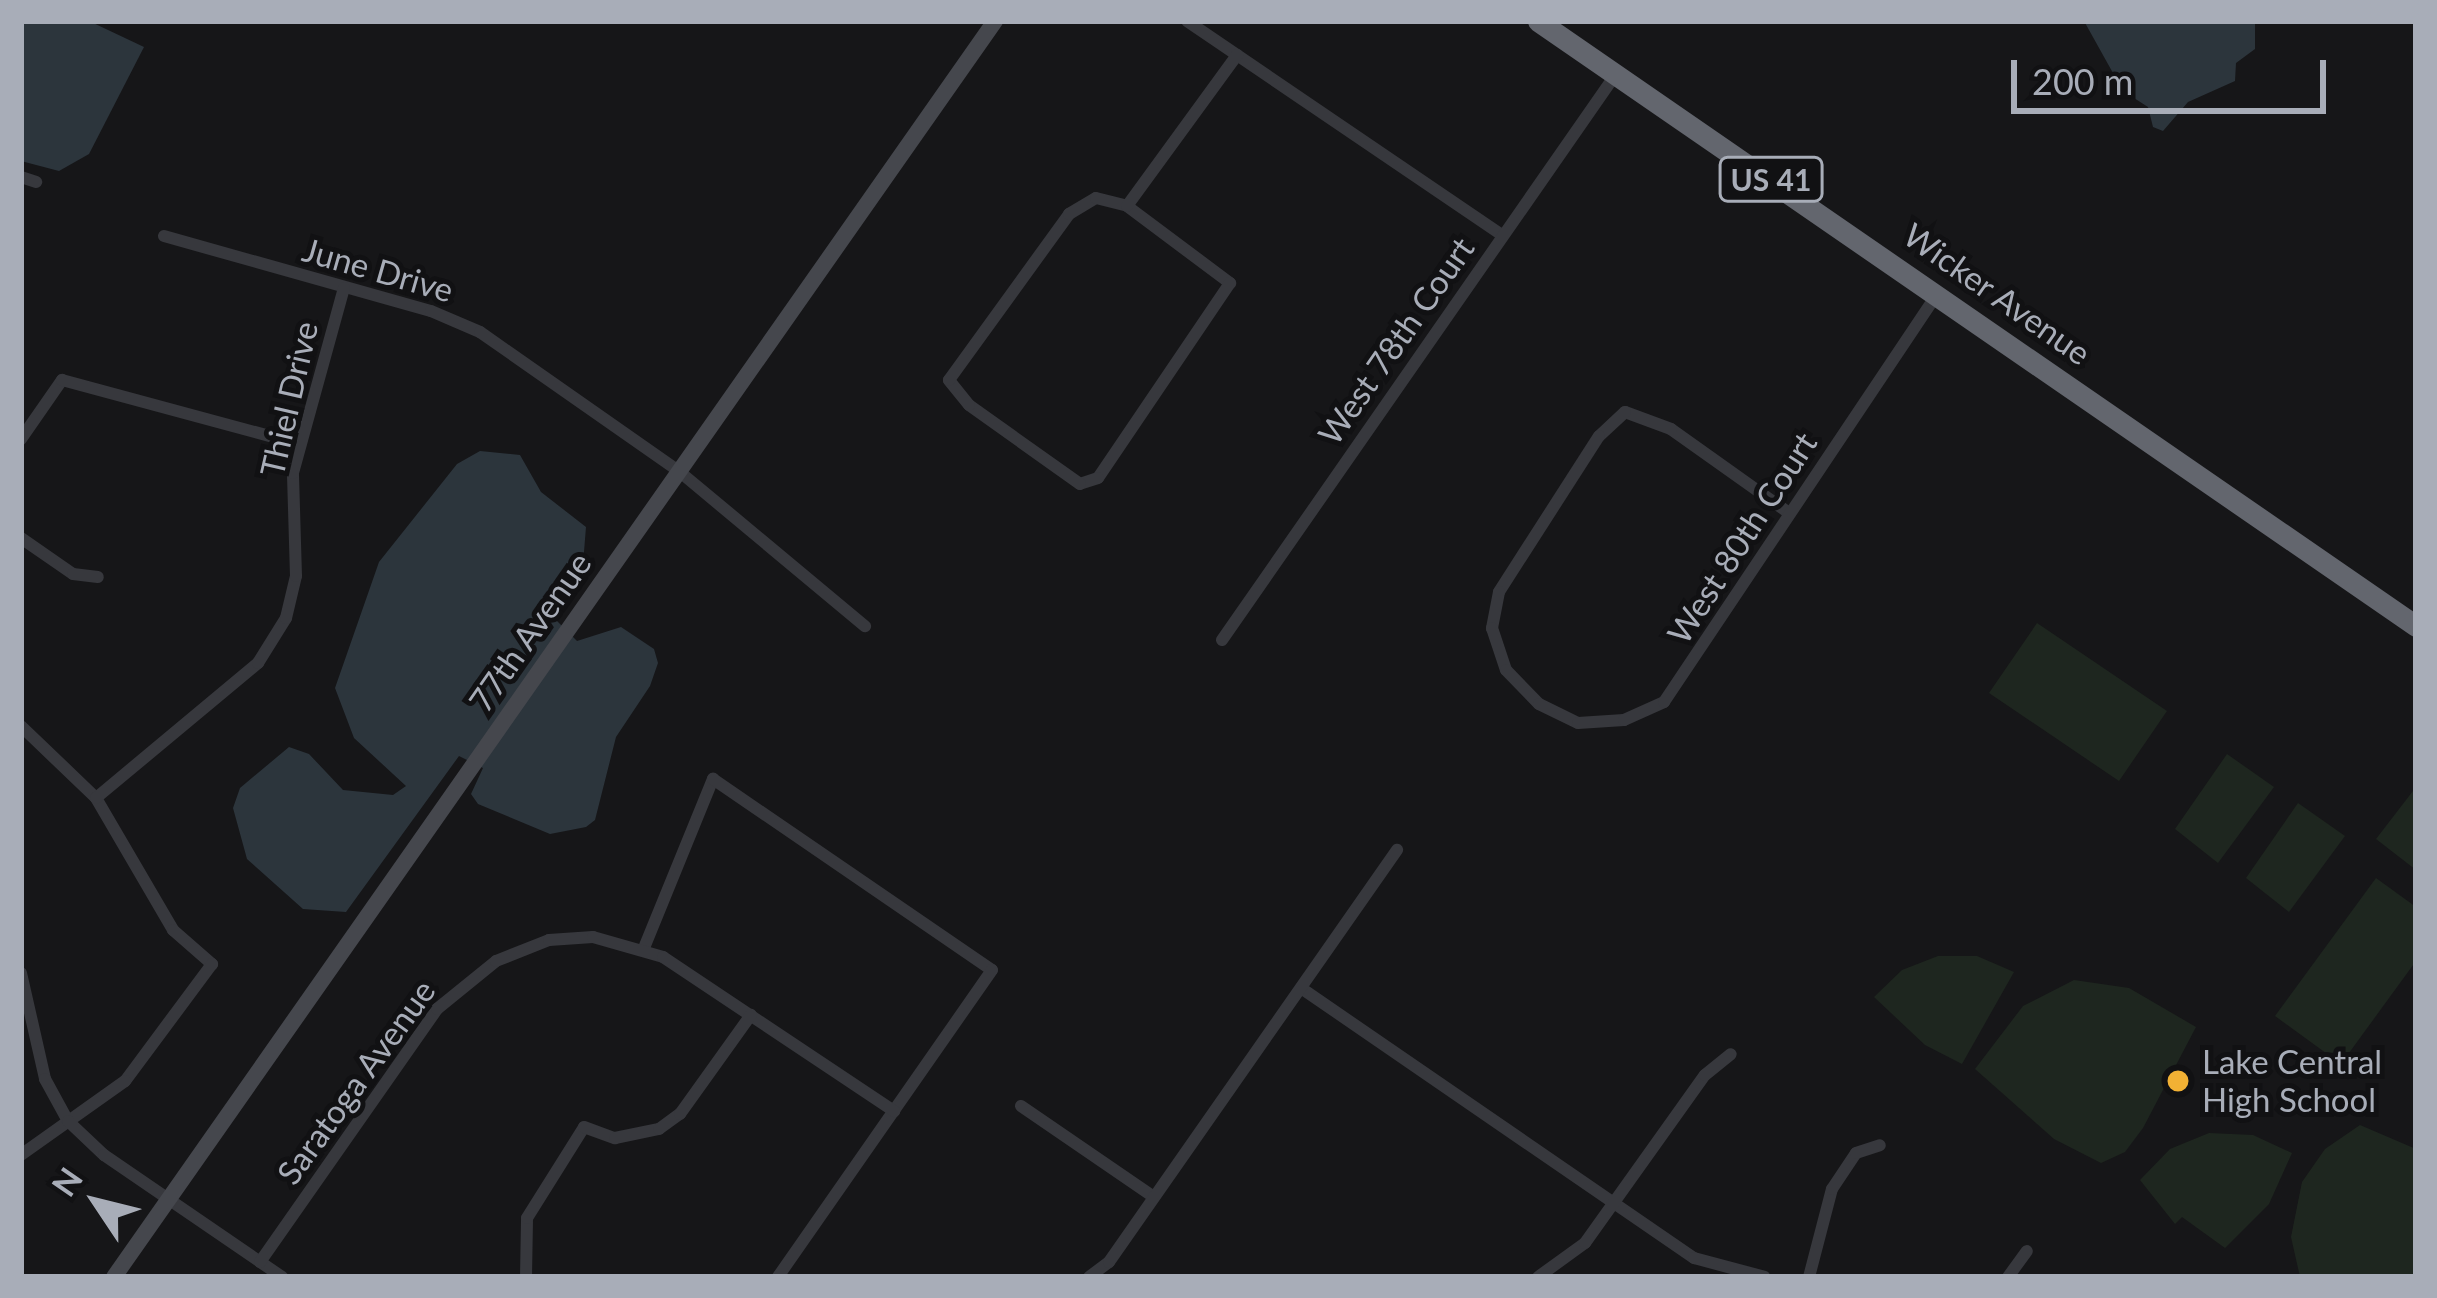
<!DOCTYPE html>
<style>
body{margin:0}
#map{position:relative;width:2437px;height:1298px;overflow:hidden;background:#161618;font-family:Lato,sans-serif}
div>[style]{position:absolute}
.green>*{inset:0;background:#1e261f}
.water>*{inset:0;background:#2c353c}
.street>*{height:12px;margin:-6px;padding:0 6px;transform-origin:6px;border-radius:6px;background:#37383d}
.secondary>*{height:16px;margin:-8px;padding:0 8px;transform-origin:8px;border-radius:8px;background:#45474d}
.highway>*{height:21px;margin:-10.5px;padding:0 10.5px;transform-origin:10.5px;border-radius:10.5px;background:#63666e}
.dots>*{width:33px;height:33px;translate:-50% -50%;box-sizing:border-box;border:6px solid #111113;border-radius:50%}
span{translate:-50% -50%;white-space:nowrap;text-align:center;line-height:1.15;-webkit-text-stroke:10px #111113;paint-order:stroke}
.shield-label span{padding:3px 9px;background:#111113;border:3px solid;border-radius:9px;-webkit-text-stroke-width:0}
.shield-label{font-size:30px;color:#a8adb8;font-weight:700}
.street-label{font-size:33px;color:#a8adb8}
.poi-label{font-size:33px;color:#a8adb8}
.left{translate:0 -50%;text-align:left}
.frame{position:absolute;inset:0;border:24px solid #a8adb8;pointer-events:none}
.north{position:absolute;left:36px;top:1142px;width:120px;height:120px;-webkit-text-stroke:9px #111113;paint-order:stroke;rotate:305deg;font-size:33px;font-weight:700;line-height:48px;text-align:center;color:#a8adb8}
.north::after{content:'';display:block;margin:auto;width:42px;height:54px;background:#a8adb8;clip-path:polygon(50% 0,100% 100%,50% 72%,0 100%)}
.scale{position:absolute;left:2011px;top:60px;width:315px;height:54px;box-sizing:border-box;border:6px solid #a8adb8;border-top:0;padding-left:15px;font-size:36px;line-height:42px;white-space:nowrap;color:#a8adb8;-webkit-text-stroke:9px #111113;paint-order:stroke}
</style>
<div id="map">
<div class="green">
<div style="clip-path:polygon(2037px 623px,2167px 711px,2119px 781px,1989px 693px)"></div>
<div style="clip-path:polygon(2227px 754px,2274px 787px,2218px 863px,2175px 829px)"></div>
<div style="clip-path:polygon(2416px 787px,2416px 870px,2376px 839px)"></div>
<div style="clip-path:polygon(2298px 803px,2345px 836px,2289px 912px,2246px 878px)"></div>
<div style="clip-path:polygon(2376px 878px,2416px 907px,2416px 961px,2341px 1064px,2275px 1016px)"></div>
<div style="clip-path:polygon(1938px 956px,1977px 956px,2014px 972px,1962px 1064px,1925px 1045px,1874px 997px,1902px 970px)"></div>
<div style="clip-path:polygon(2074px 980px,2129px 988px,2196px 1027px,2143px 1128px,2125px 1152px,2101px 1163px,2054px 1139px,1975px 1069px,2023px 1006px)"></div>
<div style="clip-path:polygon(2360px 1125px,2416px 1149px,2416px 1277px,2300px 1277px,2291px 1237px,2302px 1182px,2325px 1149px)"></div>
<div style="clip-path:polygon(2209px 1133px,2253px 1135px,2292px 1153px,2269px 1204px,2225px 1248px,2182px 1217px,2175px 1224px,2140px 1180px,2170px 1149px)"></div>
</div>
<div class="water">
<div style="clip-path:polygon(21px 21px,89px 21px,144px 47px,89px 154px,59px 171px,21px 161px)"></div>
<div style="clip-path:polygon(2084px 21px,2255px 21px,2255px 49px,2236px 63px,2235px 81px,2188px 102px,2163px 131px,2153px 127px,2148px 107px,2123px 91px)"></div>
<div style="clip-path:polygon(480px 451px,520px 455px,541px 492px,586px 527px,583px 564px,555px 619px,577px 641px,621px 627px,654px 649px,658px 663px,650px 686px,616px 737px,595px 820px,586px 827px,550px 834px,478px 804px,471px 794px,483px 768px,459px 756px,346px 912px,303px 909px,247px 859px,233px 808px,240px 788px,289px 747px,309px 754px,343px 790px,393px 795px,406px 786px,354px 738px,335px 688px,379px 562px,457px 464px)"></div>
</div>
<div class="street">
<div style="left:1187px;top:21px;width:381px;rotate:34.2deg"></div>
<div style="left:21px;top:177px;width:16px;rotate:18deg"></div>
<div style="left:1127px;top:206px;width:129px;rotate:36.8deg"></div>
<div style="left:1230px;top:283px;width:235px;rotate:124.1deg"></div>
<div style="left:1098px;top:478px;width:19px;rotate:162deg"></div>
<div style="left:1080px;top:484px;width:136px;rotate:-144.6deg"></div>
<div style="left:969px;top:405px;width:32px;rotate:-129deg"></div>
<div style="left:949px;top:380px;width:205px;rotate:-54.1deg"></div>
<div style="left:1069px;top:214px;width:31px;rotate:-31deg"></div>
<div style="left:1096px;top:198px;width:32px;rotate:14deg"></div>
<div style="left:1127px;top:206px;width:187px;rotate:-53.9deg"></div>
<div style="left:164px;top:236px;width:277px;rotate:15.7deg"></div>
<div style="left:431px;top:311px;width:53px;rotate:23.2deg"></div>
<div style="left:480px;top:332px;width:244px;rotate:35deg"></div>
<div style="left:680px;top:472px;width:241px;rotate:39.8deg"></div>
<div style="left:21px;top:439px;width:72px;rotate:-55.2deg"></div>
<div style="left:62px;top:380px;width:246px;rotate:15.1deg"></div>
<div style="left:1789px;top:513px;width:145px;rotate:-144.6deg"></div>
<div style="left:1671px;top:429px;width:49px;rotate:-159.7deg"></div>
<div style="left:1625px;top:412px;width:35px;rotate:137deg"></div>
<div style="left:1599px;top:436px;width:185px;rotate:122.7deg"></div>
<div style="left:1499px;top:592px;width:37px;rotate:101deg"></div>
<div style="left:1492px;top:628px;width:44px;rotate:71.6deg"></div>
<div style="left:1506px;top:670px;width:47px;rotate:45.9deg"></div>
<div style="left:1539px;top:704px;width:43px;rotate:26deg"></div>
<div style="left:1578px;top:723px;width:46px;rotate:-3.7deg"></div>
<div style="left:1624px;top:720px;width:44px;rotate:-24.2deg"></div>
<div style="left:1664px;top:702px;width:491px;rotate:-56.2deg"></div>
<div style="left:21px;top:538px;width:63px;rotate:34.7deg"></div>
<div style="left:73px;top:574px;width:25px;rotate:7deg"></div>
<div style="left:1222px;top:640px;width:690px;rotate:-55.16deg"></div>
<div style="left:21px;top:726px;width:104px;rotate:43.8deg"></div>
<div style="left:96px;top:798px;width:153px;rotate:59.7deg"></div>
<div style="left:173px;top:930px;width:52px;rotate:41.1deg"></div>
<div style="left:212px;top:964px;width:146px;rotate:126.6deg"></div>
<div style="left:125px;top:1081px;width:128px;rotate:144.6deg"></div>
<div style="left:96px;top:798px;width:211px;rotate:-39.8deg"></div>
<div style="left:258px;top:663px;width:53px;rotate:-58.1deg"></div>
<div style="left:286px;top:618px;width:43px;rotate:-76.6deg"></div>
<div style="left:296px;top:576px;width:103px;rotate:-91.7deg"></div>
<div style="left:293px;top:473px;width:192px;rotate:-74.6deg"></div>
<div style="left:644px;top:948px;width:183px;rotate:-67.8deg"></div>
<div style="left:713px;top:779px;width:338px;rotate:34.4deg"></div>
<div style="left:992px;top:970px;width:374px;rotate:124.9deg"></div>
<div style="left:21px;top:973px;width:109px;rotate:77.2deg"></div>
<div style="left:45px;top:1079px;width:48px;rotate:61.3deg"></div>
<div style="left:68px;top:1121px;width:50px;rotate:43.4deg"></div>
<div style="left:104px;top:1155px;width:216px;rotate:34.4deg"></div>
<div style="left:1301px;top:988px;width:477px;rotate:34.5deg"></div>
<div style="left:1694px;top:1258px;width:73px;rotate:15deg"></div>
<div style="left:1021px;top:1106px;width:161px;rotate:34.4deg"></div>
<div style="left:260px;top:1262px;width:309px;rotate:-55deg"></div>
<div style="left:437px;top:1009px;width:76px;rotate:-39.1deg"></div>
<div style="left:496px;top:961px;width:57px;rotate:-21.6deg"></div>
<div style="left:549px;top:940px;width:44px;rotate:-3.9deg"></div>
<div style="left:593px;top:937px;width:73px;rotate:15.9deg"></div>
<div style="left:663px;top:957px;width:278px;rotate:33.7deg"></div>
<div style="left:526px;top:1277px;width:59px;rotate:-89deg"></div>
<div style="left:527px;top:1218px;width:107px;rotate:-57.9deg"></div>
<div style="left:584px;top:1127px;width:33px;rotate:20deg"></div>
<div style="left:615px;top:1138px;width:45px;rotate:-11.6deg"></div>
<div style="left:659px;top:1129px;width:26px;rotate:-36deg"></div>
<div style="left:680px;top:1114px;width:122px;rotate:-54.4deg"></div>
<div style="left:1089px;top:1277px;width:25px;rotate:-37deg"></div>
<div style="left:1109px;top:1262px;width:503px;rotate:-55.05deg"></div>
<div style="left:1538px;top:1277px;width:58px;rotate:-35.9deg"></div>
<div style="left:1585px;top:1243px;width:206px;rotate:-54.5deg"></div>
<div style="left:1705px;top:1075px;width:33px;rotate:-39deg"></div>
<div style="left:1809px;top:1277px;width:91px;rotate:-75.4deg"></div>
<div style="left:1832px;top:1189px;width:43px;rotate:-56.3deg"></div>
<div style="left:1856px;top:1153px;width:25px;rotate:-18deg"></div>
<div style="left:2008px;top:1277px;width:32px;rotate:-54deg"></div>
</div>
<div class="secondary">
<div style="left:114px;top:1277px;width:1534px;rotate:-54.95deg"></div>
</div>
<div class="highway">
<div style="left:1538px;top:21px;width:1066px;rotate:34.57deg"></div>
</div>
<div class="dots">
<div style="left:2178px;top:1081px;background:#f2b134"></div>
</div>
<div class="shield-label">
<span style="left:1771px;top:179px">US 41</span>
</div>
<div class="street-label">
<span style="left:378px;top:270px;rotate:16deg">June Drive</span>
<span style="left:1997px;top:294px;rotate:35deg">Wicker Avenue</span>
<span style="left:1396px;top:341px;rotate:-55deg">West 78th Court</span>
<span style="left:289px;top:399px;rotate:-77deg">Thiel Drive</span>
<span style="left:1742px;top:538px;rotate:-57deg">West 80th Court</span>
<span style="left:530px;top:632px;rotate:-55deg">77th Avenue</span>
<span style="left:356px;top:1082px;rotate:-54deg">Saratoga Avenue</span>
</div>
<div class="poi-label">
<span class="left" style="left:2202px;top:1081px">Lake Central<br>High School</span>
</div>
<div class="frame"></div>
<div class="north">N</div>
<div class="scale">200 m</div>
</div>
